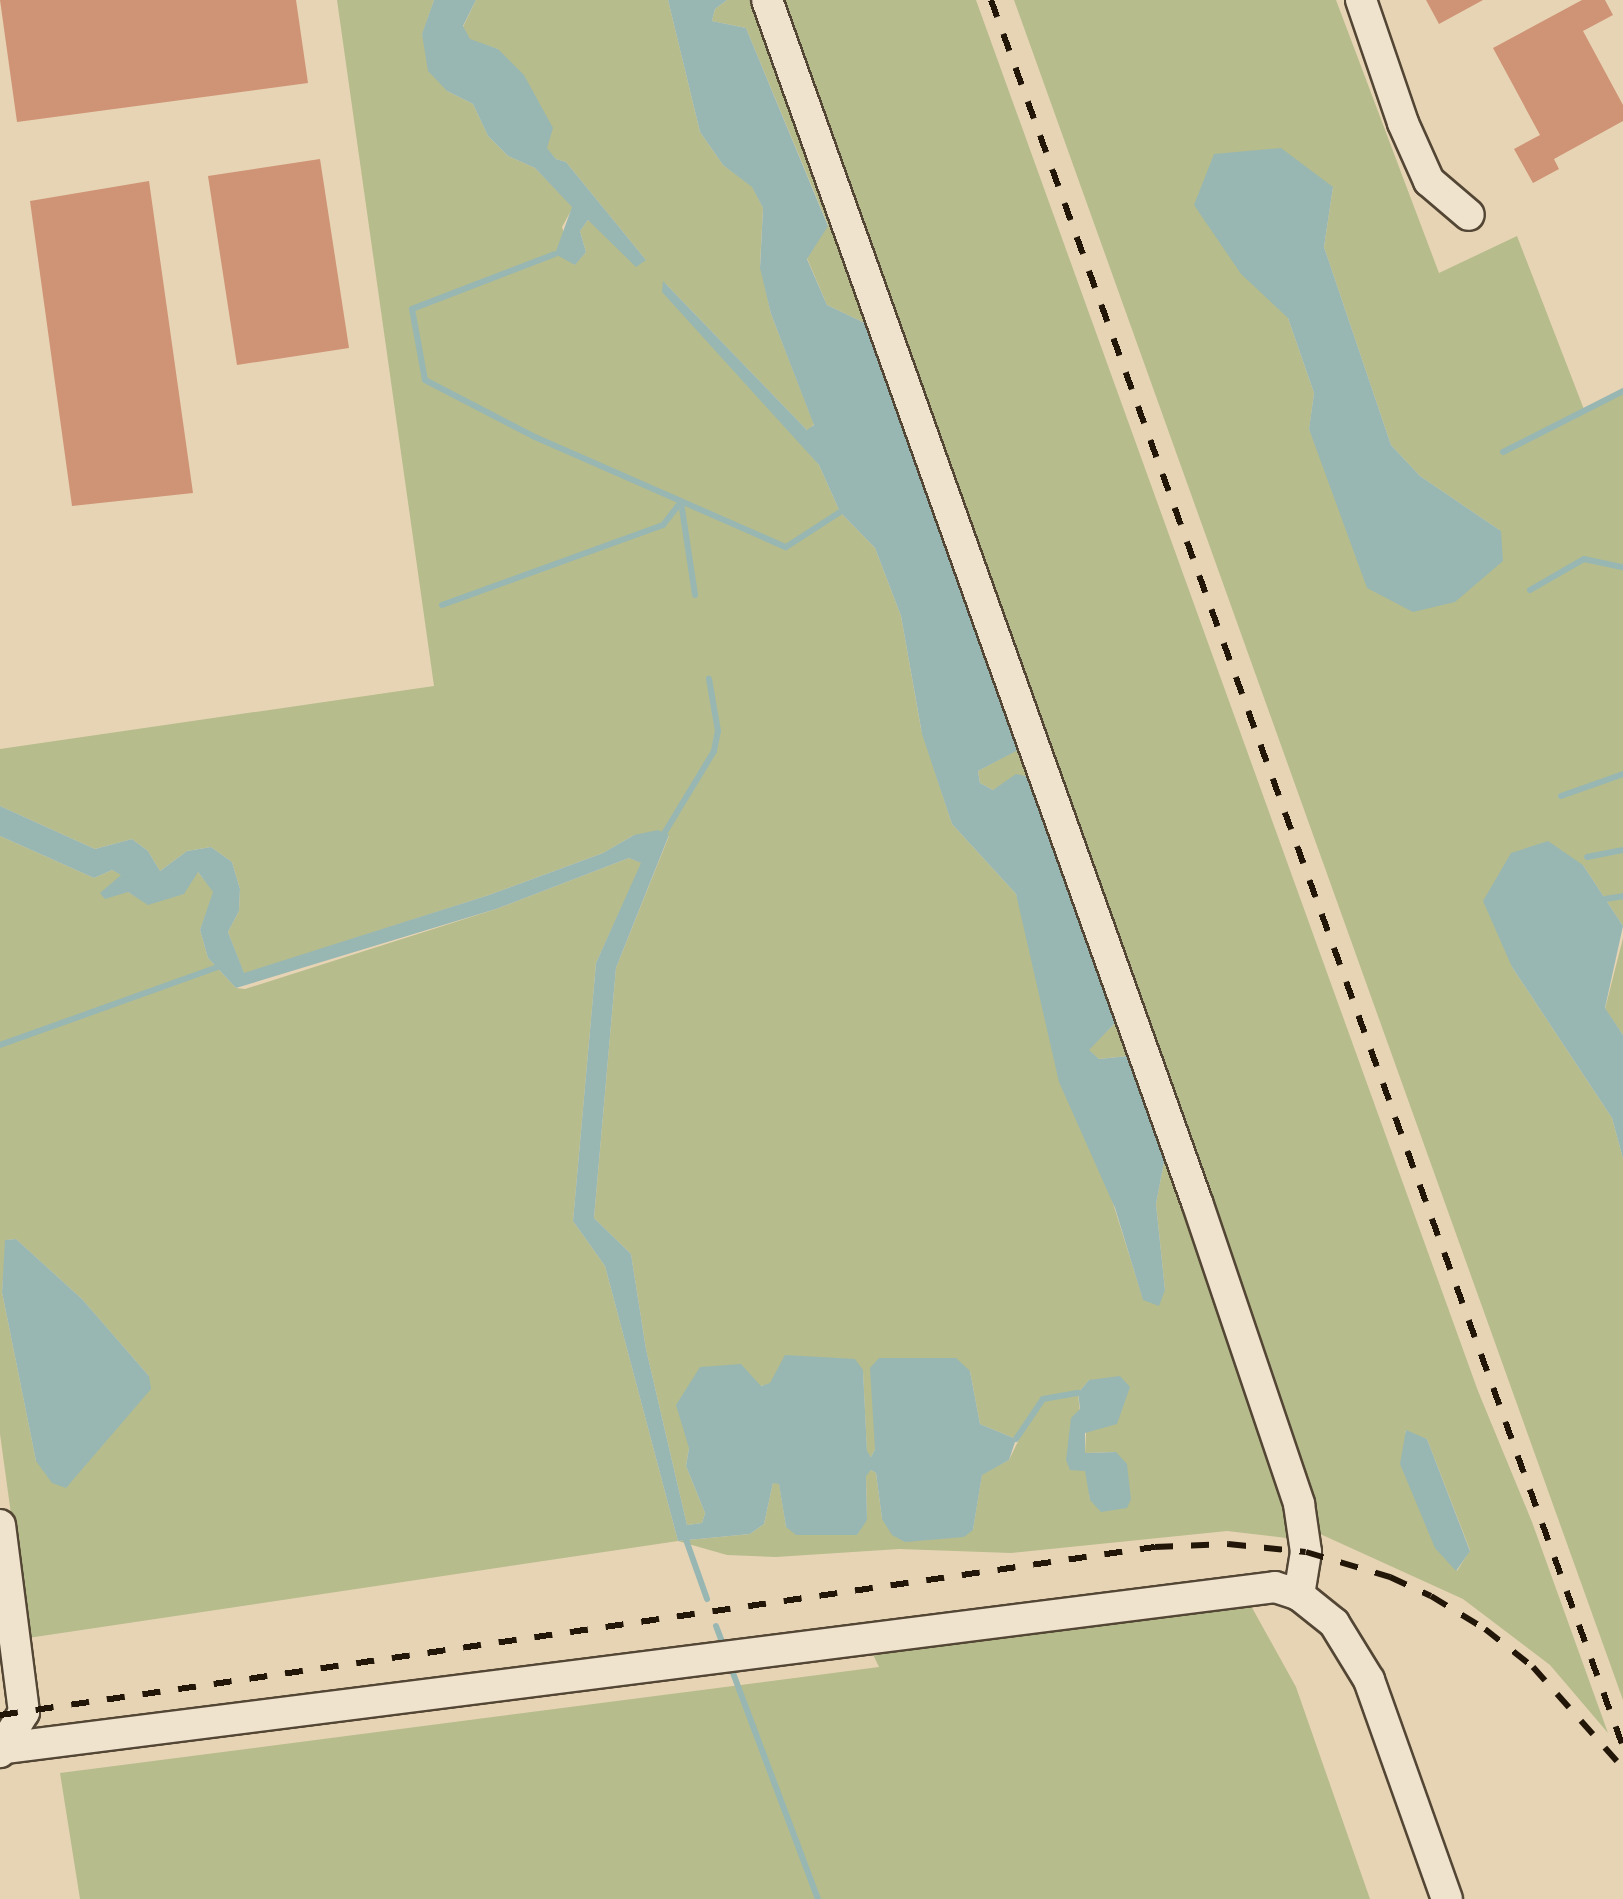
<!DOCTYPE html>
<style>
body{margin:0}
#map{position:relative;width:1623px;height:1899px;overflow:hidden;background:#e7d4b4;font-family:"IM FELL Great Primer",serif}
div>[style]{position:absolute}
.green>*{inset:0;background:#b6bc8c}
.water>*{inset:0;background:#98b7b3}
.stream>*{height:6px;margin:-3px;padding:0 3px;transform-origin:3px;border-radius:3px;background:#98b7b3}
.building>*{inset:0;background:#cf9376}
.roads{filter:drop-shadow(2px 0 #534634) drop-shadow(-2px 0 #534634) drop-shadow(0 2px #534634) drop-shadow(0 -2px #534634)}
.minor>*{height:30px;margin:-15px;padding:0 15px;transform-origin:15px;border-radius:15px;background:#efe3ce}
.rail>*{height:6px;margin-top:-3px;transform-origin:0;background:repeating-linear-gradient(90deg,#221609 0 18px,transparent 0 36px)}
span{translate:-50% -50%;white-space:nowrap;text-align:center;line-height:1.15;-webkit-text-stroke:9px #efe3ce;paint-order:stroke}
</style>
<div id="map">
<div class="green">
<div style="clip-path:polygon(evenodd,337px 0,434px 0,422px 35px,447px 91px,473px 104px,488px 136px,508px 156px,535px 168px,573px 207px,562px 227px,574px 265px,586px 252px,580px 231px,588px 220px,646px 260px,566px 162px,556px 159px,546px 148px,498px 49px,470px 40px,463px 27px,476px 0,668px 0,700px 132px,723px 165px,752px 186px,763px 208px,760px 264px,771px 314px,814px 424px,808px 431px,664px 282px,819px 465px,840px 512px,875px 548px,901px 616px,921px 729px,952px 824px,1016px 894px,1143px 1299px,1165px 1290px,1156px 1204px,1165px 1157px,1231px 1331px,1295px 1539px,1227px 1531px,1011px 1553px,899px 1549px,776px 1557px,727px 1555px,678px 1541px,28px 1638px,0 1434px,0 836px,94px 878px,112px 870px,122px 875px,128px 892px,148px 904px,183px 894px,197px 871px,214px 892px,200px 930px,208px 958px,236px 988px,245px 989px,496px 909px,629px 858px,642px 863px,596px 963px,573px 1221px,605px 1266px,678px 1541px,750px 1534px,764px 1524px,773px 1483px,779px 1483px,786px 1527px,867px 1520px,866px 1475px,871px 1470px,876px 1473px,882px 1519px,973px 1530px,982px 1474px,1009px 1460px,1029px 1419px,1045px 1400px,1078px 1395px,1090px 1500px,1116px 1452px,1085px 1453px,1089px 1380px,1078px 1393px,1043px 1399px,1027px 1418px,1016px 1439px,980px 1424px,970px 1371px,875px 1449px,871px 1457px,867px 1452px,863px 1371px,770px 1384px,760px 1386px,689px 1448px,686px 1466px,705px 1513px,702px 1523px,687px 1525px,646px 1349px,631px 1254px,594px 1218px,616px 968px,669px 836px,634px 835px,603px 853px,489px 895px,244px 974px,228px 932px,239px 911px,240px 889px,232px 862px,211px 847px,187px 851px,160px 871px,148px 851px,132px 839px,95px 849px,0 806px,0 749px,434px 686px,337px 0,16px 1239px,82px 1299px,149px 1376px,36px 1461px,2px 1292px,6px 1240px,16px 1239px)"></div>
<div style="clip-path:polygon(727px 0,755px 0,871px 326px,827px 305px,807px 258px,828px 225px,746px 28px,712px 21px,715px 9px)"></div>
<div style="clip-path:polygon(evenodd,776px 0,976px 0,1478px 1391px,1532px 1522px,1608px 1733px,1550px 1665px,1463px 1599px,1318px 1533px,1230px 1262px,776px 0,1405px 1431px,1427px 1439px,1470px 1550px,1457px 1571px,1405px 1431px)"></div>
<div style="clip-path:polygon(evenodd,1014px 0,1336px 0,1439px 273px,1517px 236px,1585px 412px,1623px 391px,1623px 926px,1583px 865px,1512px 967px,1612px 1118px,1623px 1159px,1623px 1700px,1014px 0,1333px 187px,1324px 247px,1391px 445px,1420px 476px,1501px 531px,1309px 430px,1314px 393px,1288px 318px,1333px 187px)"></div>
<div style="clip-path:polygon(1020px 738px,1034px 778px,993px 790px,980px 783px,978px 771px,1017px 750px)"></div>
<div style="clip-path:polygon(1623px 938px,1623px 1035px,1605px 1009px)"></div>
<div style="clip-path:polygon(1116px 1022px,1128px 1056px,1099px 1059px,1088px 1050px)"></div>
<div style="clip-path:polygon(1250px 1604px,1296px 1687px,1370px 1899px,80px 1899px,60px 1773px,879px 1667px,868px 1644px)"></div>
</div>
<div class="water">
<div style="clip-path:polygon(434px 0,476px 0,463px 26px,470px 39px,498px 49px,524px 75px,553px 128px,547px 148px,556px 159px,566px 162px,646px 260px,636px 267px,588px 220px,580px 231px,586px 252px,575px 265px,555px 254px,572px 207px,535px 168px,508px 156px,488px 136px,473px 104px,447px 91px,428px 71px,422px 34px)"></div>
<div style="clip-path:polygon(668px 0,727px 0,715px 9px,712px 21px,746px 28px,828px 226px,807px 259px,827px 305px,871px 326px,1020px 738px,1018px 750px,978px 771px,980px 783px,993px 790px,1016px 774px,1034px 778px,1116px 1022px,1089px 1050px,1099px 1059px,1128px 1056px,1165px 1157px,1156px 1204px,1165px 1290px,1159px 1306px,1143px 1300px,1115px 1208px,1059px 1082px,1016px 894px,952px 824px,922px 734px,901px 616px,875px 548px,840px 512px,819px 465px,662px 292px,663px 281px,807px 430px,814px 425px,771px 314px,760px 268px,763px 208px,752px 187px,723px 165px,700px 132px)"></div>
<div style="clip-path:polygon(1281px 148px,1333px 187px,1324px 247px,1391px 445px,1420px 476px,1501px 531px,1503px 561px,1455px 602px,1413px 612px,1367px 588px,1309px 429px,1314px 393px,1288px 318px,1241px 274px,1194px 205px,1214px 154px)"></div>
<div style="clip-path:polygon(0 806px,95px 849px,132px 839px,148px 851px,160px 871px,187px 851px,211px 847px,232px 862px,240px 889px,239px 911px,228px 932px,244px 973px,489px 895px,603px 853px,634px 835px,658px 830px,669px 835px,616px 968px,594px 1218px,631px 1254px,646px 1349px,687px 1525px,702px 1523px,705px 1513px,686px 1466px,689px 1448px,676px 1405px,700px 1367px,741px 1364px,761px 1386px,770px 1383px,785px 1355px,855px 1359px,863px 1370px,867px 1451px,871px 1457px,875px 1449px,870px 1368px,879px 1358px,956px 1358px,970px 1371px,980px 1424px,1016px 1439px,1009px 1460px,982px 1475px,973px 1530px,964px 1537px,905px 1542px,892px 1535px,882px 1519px,876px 1473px,871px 1470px,866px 1476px,867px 1520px,857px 1535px,796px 1535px,786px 1527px,779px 1484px,773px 1483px,764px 1524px,750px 1534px,678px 1541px,605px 1266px,573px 1221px,596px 963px,641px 863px,629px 858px,496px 909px,236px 988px,208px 958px,200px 930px,213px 892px,198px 872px,184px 894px,148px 905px,128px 892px,105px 899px,100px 893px,121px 875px,112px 870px,94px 878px,0 836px)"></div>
<div style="clip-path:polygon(1548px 841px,1583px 865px,1623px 926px,1605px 1008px,1623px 1035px,1623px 1159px,1612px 1118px,1512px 967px,1483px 901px,1511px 853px)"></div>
<div style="clip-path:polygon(16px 1239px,82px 1299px,149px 1376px,151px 1389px,66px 1488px,52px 1483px,36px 1461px,2px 1292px,5px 1240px)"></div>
<div style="clip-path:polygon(1120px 1376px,1130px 1387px,1117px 1424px,1085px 1433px,1085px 1453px,1116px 1452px,1127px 1464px,1131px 1499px,1127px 1508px,1101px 1512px,1090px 1500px,1085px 1471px,1070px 1470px,1066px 1460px,1071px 1418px,1080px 1409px,1078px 1393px,1089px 1380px)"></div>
<div style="clip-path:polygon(1406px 1430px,1427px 1439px,1470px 1551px,1456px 1571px,1435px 1548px,1400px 1464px)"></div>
</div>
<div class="stream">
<div style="left:555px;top:254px;width:153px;rotate:159deg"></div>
<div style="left:412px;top:309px;width:72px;rotate:79.6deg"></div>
<div style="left:425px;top:380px;width:124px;rotate:27.4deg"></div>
<div style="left:535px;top:437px;width:274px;rotate:23.7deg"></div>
<div style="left:786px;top:547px;width:64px;rotate:-32.9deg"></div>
<div style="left:1503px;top:452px;width:135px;rotate:-26.9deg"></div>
<div style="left:1530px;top:590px;width:62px;rotate:-29.9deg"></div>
<div style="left:1584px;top:559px;width:40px;rotate:12deg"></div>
<div style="left:442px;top:605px;width:235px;rotate:-19.9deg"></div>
<div style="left:663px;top:525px;width:29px;rotate:-52deg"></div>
<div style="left:681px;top:502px;width:94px;rotate:81.4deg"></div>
<div style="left:1561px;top:796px;width:66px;rotate:-19.5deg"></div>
<div style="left:662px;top:837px;width:100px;rotate:-58.8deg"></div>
<div style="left:714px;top:751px;width:20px;rotate:-79deg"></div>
<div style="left:718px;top:731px;width:53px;rotate:-99.8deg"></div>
<div style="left:1587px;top:857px;width:37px;rotate:-11deg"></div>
<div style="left:1605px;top:899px;width:18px;rotate:-9deg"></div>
<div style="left:0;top:1045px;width:232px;rotate:-19.7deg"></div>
<div style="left:1016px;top:1439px;width:48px;rotate:-56deg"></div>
<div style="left:1043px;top:1399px;width:36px;rotate:-10deg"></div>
<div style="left:684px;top:1534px;width:69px;rotate:70.5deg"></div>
<div style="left:716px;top:1626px;width:14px;rotate:69deg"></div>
<div style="left:733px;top:1673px;width:241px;rotate:69.4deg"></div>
</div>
<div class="building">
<div style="clip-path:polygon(0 0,296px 0,308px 83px,17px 122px)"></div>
<div style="clip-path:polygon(1426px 0,1483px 0,1439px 24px)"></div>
<div style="clip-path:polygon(1582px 0,1605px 0,1613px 15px,1583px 31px,1623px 105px,1623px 121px,1554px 159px,1559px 169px,1533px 183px,1514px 149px,1540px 135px,1493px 48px)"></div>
<div style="clip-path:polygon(320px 159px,349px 348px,237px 365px,208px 176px)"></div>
<div style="clip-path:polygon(149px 181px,193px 493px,72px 506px,30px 201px)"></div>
</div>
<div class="roads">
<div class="minor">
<div style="left:767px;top:0;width:1277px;rotate:70.32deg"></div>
<div style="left:1197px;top:1202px;width:319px;rotate:71.3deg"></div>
<div style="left:1299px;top:1504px;width:49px;rotate:81.7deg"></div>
<div style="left:1306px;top:1552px;width:44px;rotate:99.2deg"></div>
<div style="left:1361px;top:0;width:130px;rotate:71.1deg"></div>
<div style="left:1403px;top:123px;width:64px;rotate:65.9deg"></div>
<div style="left:1429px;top:181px;width:52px;rotate:40.4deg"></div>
<div style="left:0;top:1525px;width:189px;rotate:82.7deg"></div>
<div style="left:24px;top:1712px;width:47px;rotate:121deg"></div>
<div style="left:5px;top:1748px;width:1280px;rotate:-7.22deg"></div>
<div style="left:1275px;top:1587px;width:25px;rotate:18deg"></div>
<div style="left:1299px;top:1595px;width:45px;rotate:38.7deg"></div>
<div style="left:1334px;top:1623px;width:67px;rotate:58.4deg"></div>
<div style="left:1369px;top:1680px;width:232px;rotate:70.4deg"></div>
</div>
</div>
<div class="rail">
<div style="left:991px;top:0;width:1858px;rotate:70.11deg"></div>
<div style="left:0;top:1715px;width:1167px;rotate:-8.28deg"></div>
<div style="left:1155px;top:1547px;width:73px;rotate:-2.4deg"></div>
<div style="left:1228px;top:1544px;width:78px;rotate:5.9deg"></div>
<div style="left:1306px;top:1552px;width:88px;rotate:16.6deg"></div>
<div style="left:1390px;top:1577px;width:45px;rotate:24.9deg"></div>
<div style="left:1431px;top:1596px;width:63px;rotate:31.4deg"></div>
<div style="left:1485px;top:1629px;width:61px;rotate:38.4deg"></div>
<div style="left:1533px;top:1667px;width:135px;rotate:48.3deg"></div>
</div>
</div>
